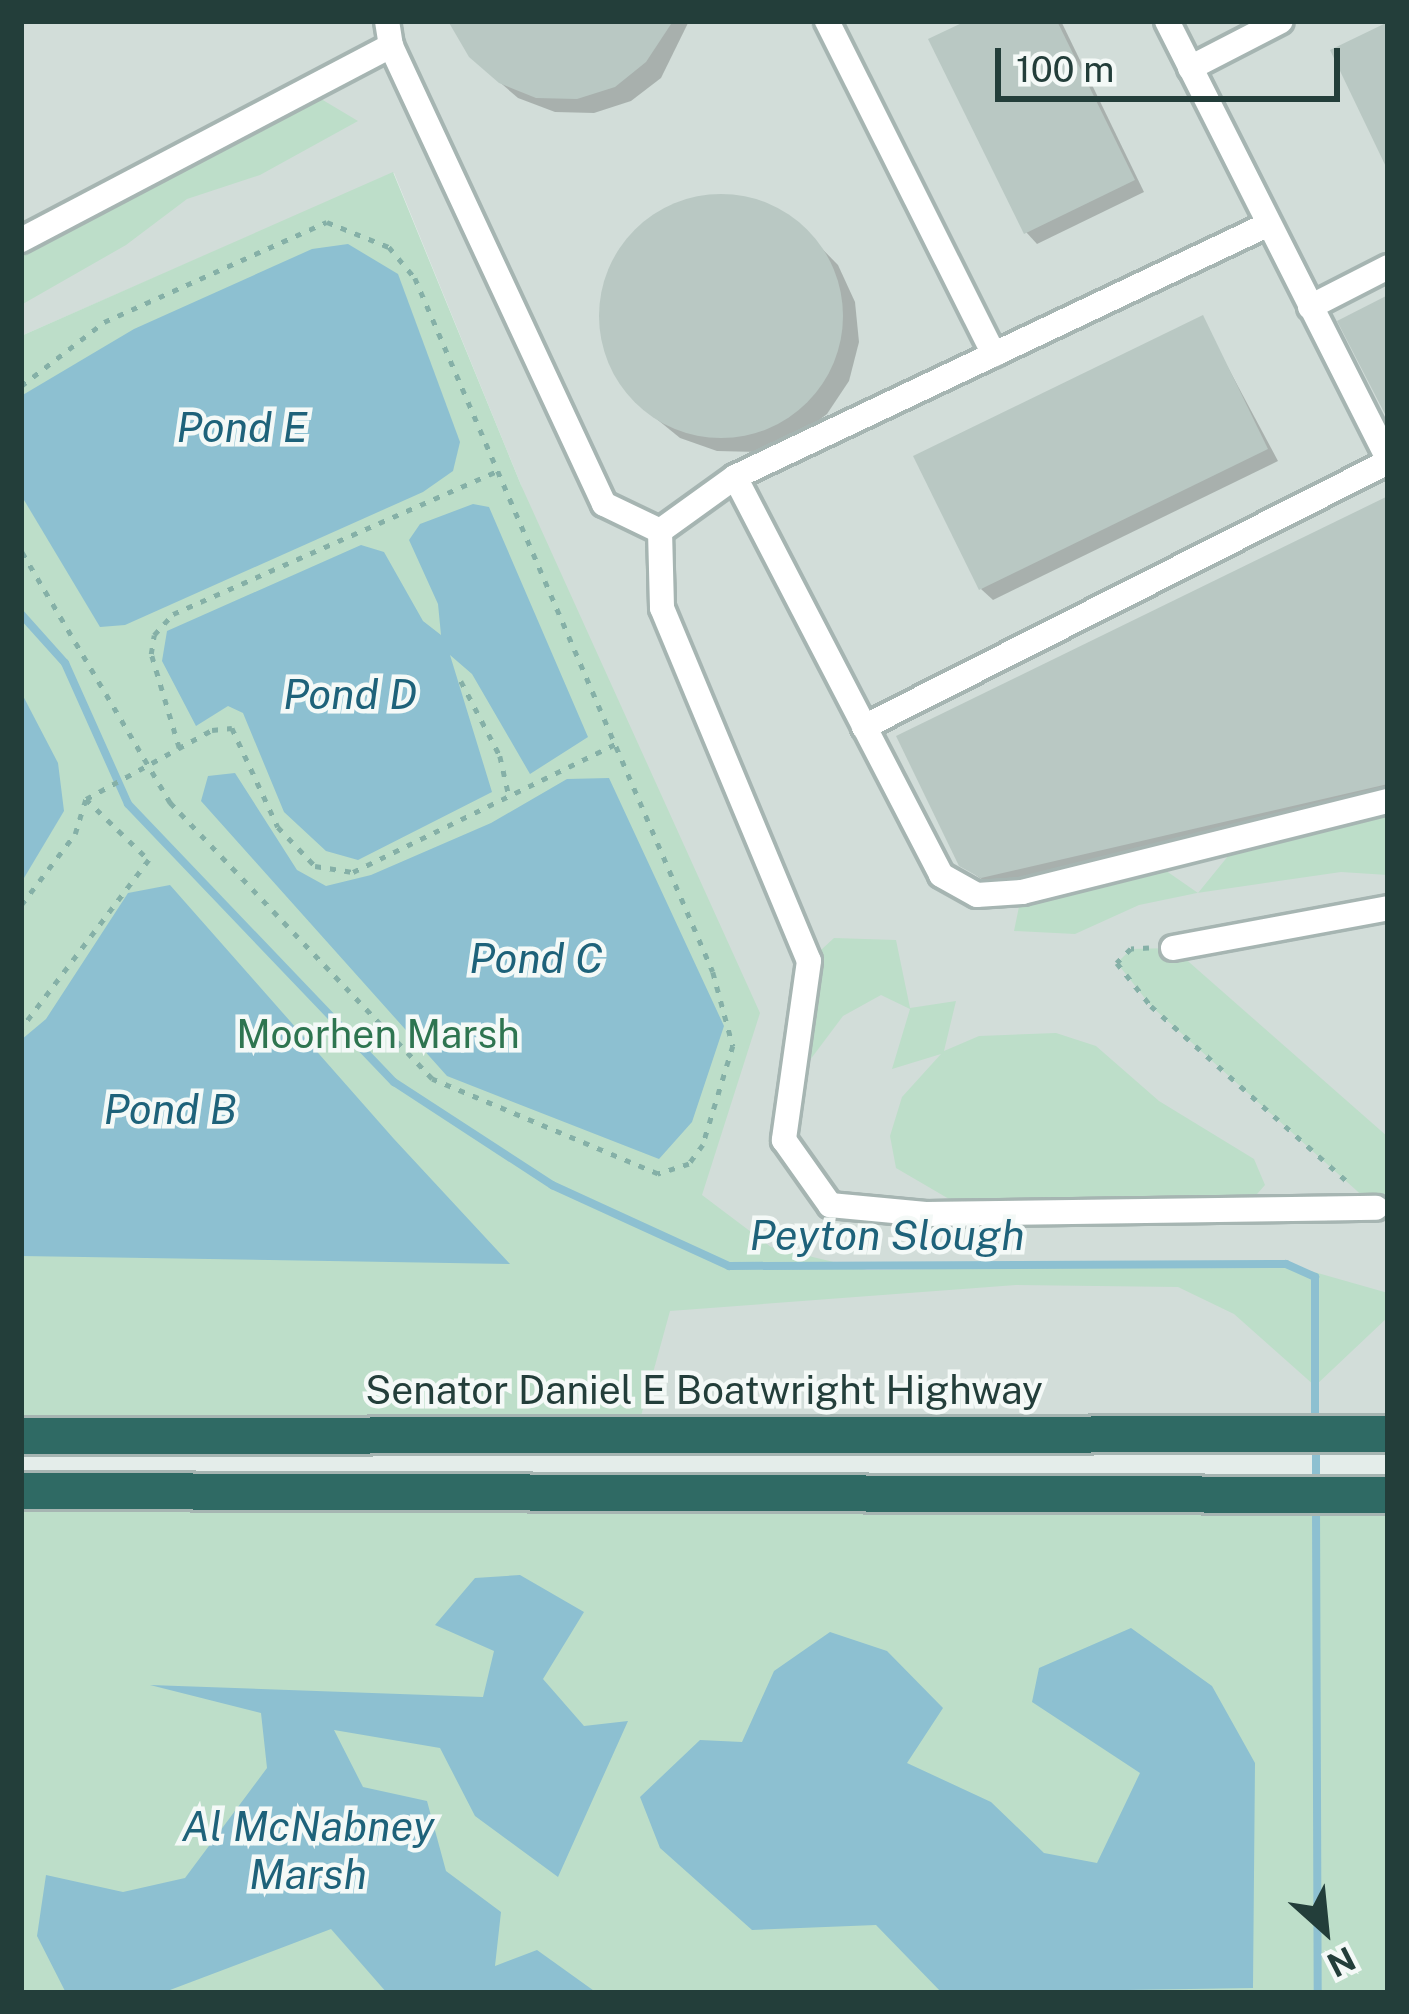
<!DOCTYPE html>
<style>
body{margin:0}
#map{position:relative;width:1409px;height:2014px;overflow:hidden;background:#e4edea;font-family:"Public Sans",sans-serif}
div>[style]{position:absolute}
.built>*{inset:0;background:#d2ddd9}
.green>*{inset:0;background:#bddec9}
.water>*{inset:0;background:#8dc0d1}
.shadow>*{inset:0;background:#0003}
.stream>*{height:8px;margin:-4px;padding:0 4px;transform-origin:4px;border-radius:4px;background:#8dc0d1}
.building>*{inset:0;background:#b9c8c3}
.round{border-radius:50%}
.path>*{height:4.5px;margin-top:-2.25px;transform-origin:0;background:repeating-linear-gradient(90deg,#85b0a7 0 6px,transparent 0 15px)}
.roads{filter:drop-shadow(3px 0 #a6b5b2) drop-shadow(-3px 0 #a6b5b2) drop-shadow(0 3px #a6b5b2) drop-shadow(0 -3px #a6b5b2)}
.minor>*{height:24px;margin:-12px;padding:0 12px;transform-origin:12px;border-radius:12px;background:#fff}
.highway>*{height:36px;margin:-18px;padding:0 18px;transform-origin:18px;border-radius:18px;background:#2f6a64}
span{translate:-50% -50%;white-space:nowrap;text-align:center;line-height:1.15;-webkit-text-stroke:9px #f4f9f7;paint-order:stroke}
.park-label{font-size:39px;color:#2e7550}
.street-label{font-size:39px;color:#233e3a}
.water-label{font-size:42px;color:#1e627a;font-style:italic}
.frame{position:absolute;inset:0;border:24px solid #233e3a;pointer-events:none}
.north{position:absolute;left:1265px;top:1870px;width:120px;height:120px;-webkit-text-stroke:9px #f4f9f7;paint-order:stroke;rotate:153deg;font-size:33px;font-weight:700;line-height:48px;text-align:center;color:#233e3a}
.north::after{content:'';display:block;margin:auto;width:42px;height:54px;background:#233e3a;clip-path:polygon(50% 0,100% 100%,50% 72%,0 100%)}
.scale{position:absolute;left:995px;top:48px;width:345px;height:54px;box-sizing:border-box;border:6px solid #233e3a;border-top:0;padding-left:15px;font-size:36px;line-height:42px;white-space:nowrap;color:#233e3a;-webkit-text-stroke:9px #f4f9f7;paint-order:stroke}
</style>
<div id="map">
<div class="built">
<div style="clip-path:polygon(21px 21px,1388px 21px,1388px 1434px,637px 1431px,689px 1236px,521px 485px,394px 173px,21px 336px)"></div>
</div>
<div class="green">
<div style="clip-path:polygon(306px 90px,358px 121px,260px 175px,187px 199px,126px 245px,21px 305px,21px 240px)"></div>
<div style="clip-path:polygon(393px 172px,521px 485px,760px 1013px,702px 1195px,771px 1247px,867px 1270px,1286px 1264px,1388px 1293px,1388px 1317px,1315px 1386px,1234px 1314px,1178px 1287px,1016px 1285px,670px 1311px,637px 1431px,21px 1436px,21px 336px)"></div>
<div style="clip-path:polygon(1388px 801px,1388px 875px,1341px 872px,1197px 893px,1139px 905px,1075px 934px,1014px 931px,1022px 892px,1149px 859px,1198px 893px,1246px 834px)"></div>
<div style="clip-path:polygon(834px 938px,896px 940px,910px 1008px,956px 1001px,944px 1051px,979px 1036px,1056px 1033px,1096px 1046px,1159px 1101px,1254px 1159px,1265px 1185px,1243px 1210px,973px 1213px,896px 1168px,890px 1136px,902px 1097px,941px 1054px,892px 1069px,910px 1009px,881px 995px,843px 1016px,795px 1080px,809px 961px)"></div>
<div style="clip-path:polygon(1173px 948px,1388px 1137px,1388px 1210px,1376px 1208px,1151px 1006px,1117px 963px,1131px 949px)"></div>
<div style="clip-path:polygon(21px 1491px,1388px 1495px,1388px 1993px,21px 1993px)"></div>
</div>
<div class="water">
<div style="clip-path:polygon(348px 244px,398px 274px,460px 442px,453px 471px,423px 492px,125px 625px,100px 627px,21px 495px,21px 396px,134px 329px,312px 249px)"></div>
<div style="clip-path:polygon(473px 504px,489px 507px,588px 737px,530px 774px,472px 674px,450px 655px,492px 792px,358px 860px,326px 851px,284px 812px,243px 713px,228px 706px,196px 726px,162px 661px,167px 631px,361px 545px,384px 552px,423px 621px,441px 635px,438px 604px,409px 540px,420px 524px)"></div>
<div style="clip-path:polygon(21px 692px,58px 763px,64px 811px,21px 883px)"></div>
<div style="clip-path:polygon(235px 773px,297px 870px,326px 886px,371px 875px,491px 823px,567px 779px,609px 778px,724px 1026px,692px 1122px,659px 1159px,447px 1076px,201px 801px,208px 776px)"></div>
<div style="clip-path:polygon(170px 885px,394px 1139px,510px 1264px,21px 1256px,21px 1040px,46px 1019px,128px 893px)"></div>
<div style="clip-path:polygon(520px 1575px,584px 1612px,543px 1679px,584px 1726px,628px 1721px,558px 1877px,475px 1816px,440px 1748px,334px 1730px,363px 1787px,427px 1801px,446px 1871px,501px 1912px,495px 1966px,537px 1950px,597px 1993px,387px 1993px,331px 1929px,162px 1993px,66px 1993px,37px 1936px,46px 1875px,123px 1892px,185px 1878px,267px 1768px,261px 1713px,150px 1685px,483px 1697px,494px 1651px,435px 1625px,475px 1578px)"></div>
<div style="clip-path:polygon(1131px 1628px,1212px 1686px,1255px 1763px,1253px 1988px,942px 1993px,876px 1925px,752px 1930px,660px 1848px,640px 1797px,700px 1740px,742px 1742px,774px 1671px,830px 1632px,887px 1651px,943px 1708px,907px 1763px,991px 1802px,1044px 1853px,1097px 1863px,1140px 1773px,1032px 1702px,1039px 1668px)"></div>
</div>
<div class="shadow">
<div style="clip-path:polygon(453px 21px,689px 21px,661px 78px,631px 101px,594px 113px,555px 112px,518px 98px,489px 73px)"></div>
<div style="clip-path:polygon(965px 21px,1061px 21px,1144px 192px,1037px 244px,1026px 232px)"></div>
<div style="clip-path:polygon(719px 196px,757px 201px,793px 219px,838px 265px,855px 302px,859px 342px,849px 381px,827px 414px,795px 439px,757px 452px,717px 451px,680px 438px,648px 412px,611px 363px,601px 325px,605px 286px,621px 251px,647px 222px,681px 203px)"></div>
<div style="clip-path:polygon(1202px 319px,1278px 461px,993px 600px,981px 589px)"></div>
<div style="clip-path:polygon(1388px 499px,1388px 797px,994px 888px,962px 865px)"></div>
</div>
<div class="stream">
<div style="left:21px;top:614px;width:66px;rotate:48.1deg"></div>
<div style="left:65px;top:663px;width:154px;rotate:65.9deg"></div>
<div style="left:128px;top:804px;width:385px;rotate:46.3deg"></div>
<div style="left:394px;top:1082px;width:189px;rotate:33.1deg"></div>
<div style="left:552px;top:1185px;width:195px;rotate:24.6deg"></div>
<div style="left:729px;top:1266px;width:557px;rotate:-0.21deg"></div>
<div style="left:1286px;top:1264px;width:32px;rotate:24deg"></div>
<div style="left:1315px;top:1277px;width:144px;rotate:90deg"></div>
<div style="left:1316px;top:1442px;width:45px;rotate:90deg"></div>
<div style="left:1316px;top:1508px;width:485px;rotate:89.8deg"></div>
</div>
<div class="building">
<div style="clip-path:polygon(448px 21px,673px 21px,646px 62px,615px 87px,577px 99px,536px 98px,499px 83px,469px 57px)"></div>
<div style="clip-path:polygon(966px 21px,1057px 21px,1135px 180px,1024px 234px,928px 39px)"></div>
<div style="clip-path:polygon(1388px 22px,1388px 171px,1330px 50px)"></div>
<div class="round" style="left:599px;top:194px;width:244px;height:244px"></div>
<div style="clip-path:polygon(1388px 295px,1388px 420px,1337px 321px)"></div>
<div style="clip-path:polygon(1203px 315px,1268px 449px,979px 590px,913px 456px)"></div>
<div style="clip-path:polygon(1388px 496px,1388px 784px,981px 878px,959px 866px,896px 736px)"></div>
</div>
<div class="path">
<div style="left:21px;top:386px;width:105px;rotate:-37.6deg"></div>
<div style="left:104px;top:322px;width:244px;rotate:-24.2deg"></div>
<div style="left:327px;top:222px;width:67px;rotate:22deg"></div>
<div style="left:389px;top:247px;width:40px;rotate:50deg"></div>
<div style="left:415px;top:278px;width:755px;rotate:66.76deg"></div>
<div style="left:713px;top:972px;width:77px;rotate:74.9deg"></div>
<div style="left:733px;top:1046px;width:103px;rotate:106.9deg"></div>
<div style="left:703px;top:1145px;width:24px;rotate:126deg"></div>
<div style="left:689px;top:1164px;width:33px;rotate:162deg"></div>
<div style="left:658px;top:1174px;width:245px;rotate:-157.2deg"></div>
<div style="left:432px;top:1079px;width:381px;rotate:-133.5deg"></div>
<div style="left:170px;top:803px;width:293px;rotate:-120.6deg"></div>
<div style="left:461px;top:681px;width:85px;rotate:62.5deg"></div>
<div style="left:500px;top:756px;width:41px;rotate:77.3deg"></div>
<div style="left:179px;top:748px;width:98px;rotate:-106.6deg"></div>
<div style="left:151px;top:654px;width:19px;rotate:-81deg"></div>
<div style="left:154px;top:635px;width:28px;rotate:-48deg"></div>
<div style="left:173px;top:614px;width:352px;rotate:-23.8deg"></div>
<div style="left:86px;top:799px;width:144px;rotate:-28.7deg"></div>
<div style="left:212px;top:730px;width:20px;rotate:-6deg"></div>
<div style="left:232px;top:728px;width:109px;rotate:65.1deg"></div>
<div style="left:278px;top:827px;width:54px;rotate:46.5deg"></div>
<div style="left:315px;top:866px;width:38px;rotate:9deg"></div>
<div style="left:353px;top:872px;width:296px;rotate:-26deg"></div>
<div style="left:21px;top:905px;width:89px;rotate:-52.7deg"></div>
<div style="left:75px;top:834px;width:37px;rotate:-73deg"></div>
<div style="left:86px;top:799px;width:88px;rotate:44.1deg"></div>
<div style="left:149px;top:860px;width:212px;rotate:127.1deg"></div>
<div style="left:1149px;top:948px;width:18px;rotate:177deg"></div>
<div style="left:1131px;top:949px;width:20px;rotate:135deg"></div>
<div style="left:1117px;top:963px;width:55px;rotate:51.7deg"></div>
<div style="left:1151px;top:1006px;width:267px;rotate:41.8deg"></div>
</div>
<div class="roads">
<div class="minor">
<div style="left:387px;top:21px;width:25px;rotate:81deg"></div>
<div style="left:391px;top:46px;width:505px;rotate:65.06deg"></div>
<div style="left:604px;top:504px;width:62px;rotate:25.7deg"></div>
<div style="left:660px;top:531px;width:92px;rotate:-35.8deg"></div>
<div style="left:735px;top:477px;width:591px;rotate:-25.35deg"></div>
<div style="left:827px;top:21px;width:373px;rotate:63.4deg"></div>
<div style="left:1167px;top:21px;width:491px;rotate:63.2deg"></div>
<div style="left:1190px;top:68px;width:102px;rotate:-27.3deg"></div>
<div style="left:21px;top:240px;width:418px;rotate:-27.7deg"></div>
<div style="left:1310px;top:307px;width:88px;rotate:-27.1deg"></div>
<div style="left:735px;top:477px;width:448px;rotate:62.6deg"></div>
<div style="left:941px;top:875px;width:41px;rotate:29.1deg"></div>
<div style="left:977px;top:895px;width:45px;rotate:-3.8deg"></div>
<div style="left:1022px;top:892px;width:377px;rotate:-14deg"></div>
<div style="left:660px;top:531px;width:77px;rotate:88.5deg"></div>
<div style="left:662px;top:608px;width:382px;rotate:67.4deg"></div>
<div style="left:809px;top:961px;width:181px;rotate:98deg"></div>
<div style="left:784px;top:1140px;width:80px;rotate:54.7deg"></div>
<div style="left:830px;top:1205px;width:96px;rotate:5.4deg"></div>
<div style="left:926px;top:1214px;width:450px;rotate:-0.8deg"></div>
<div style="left:864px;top:727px;width:587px;rotate:-26.83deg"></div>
<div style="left:1173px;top:948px;width:219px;rotate:-10.5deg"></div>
</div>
<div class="highway">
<div style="left:21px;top:1436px;width:1367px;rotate:-0.08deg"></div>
<div style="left:21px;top:1491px;width:1367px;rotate:0.17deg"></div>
</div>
</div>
<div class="park-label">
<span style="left:378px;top:1034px">Moorhen Marsh</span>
</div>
<div class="street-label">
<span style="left:704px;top:1390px">Senator Daniel E Boatwright Highway</span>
</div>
<div class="water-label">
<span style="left:242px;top:427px">Pond E</span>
<span style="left:350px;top:694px">Pond D</span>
<span style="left:536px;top:958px">Pond C</span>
<span style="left:170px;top:1109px">Pond B</span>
<span style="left:887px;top:1235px">Peyton Slough</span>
<span style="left:308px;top:1850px">Al McNabney<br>Marsh</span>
</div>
<div class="frame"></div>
<div class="north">N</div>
<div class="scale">100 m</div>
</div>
